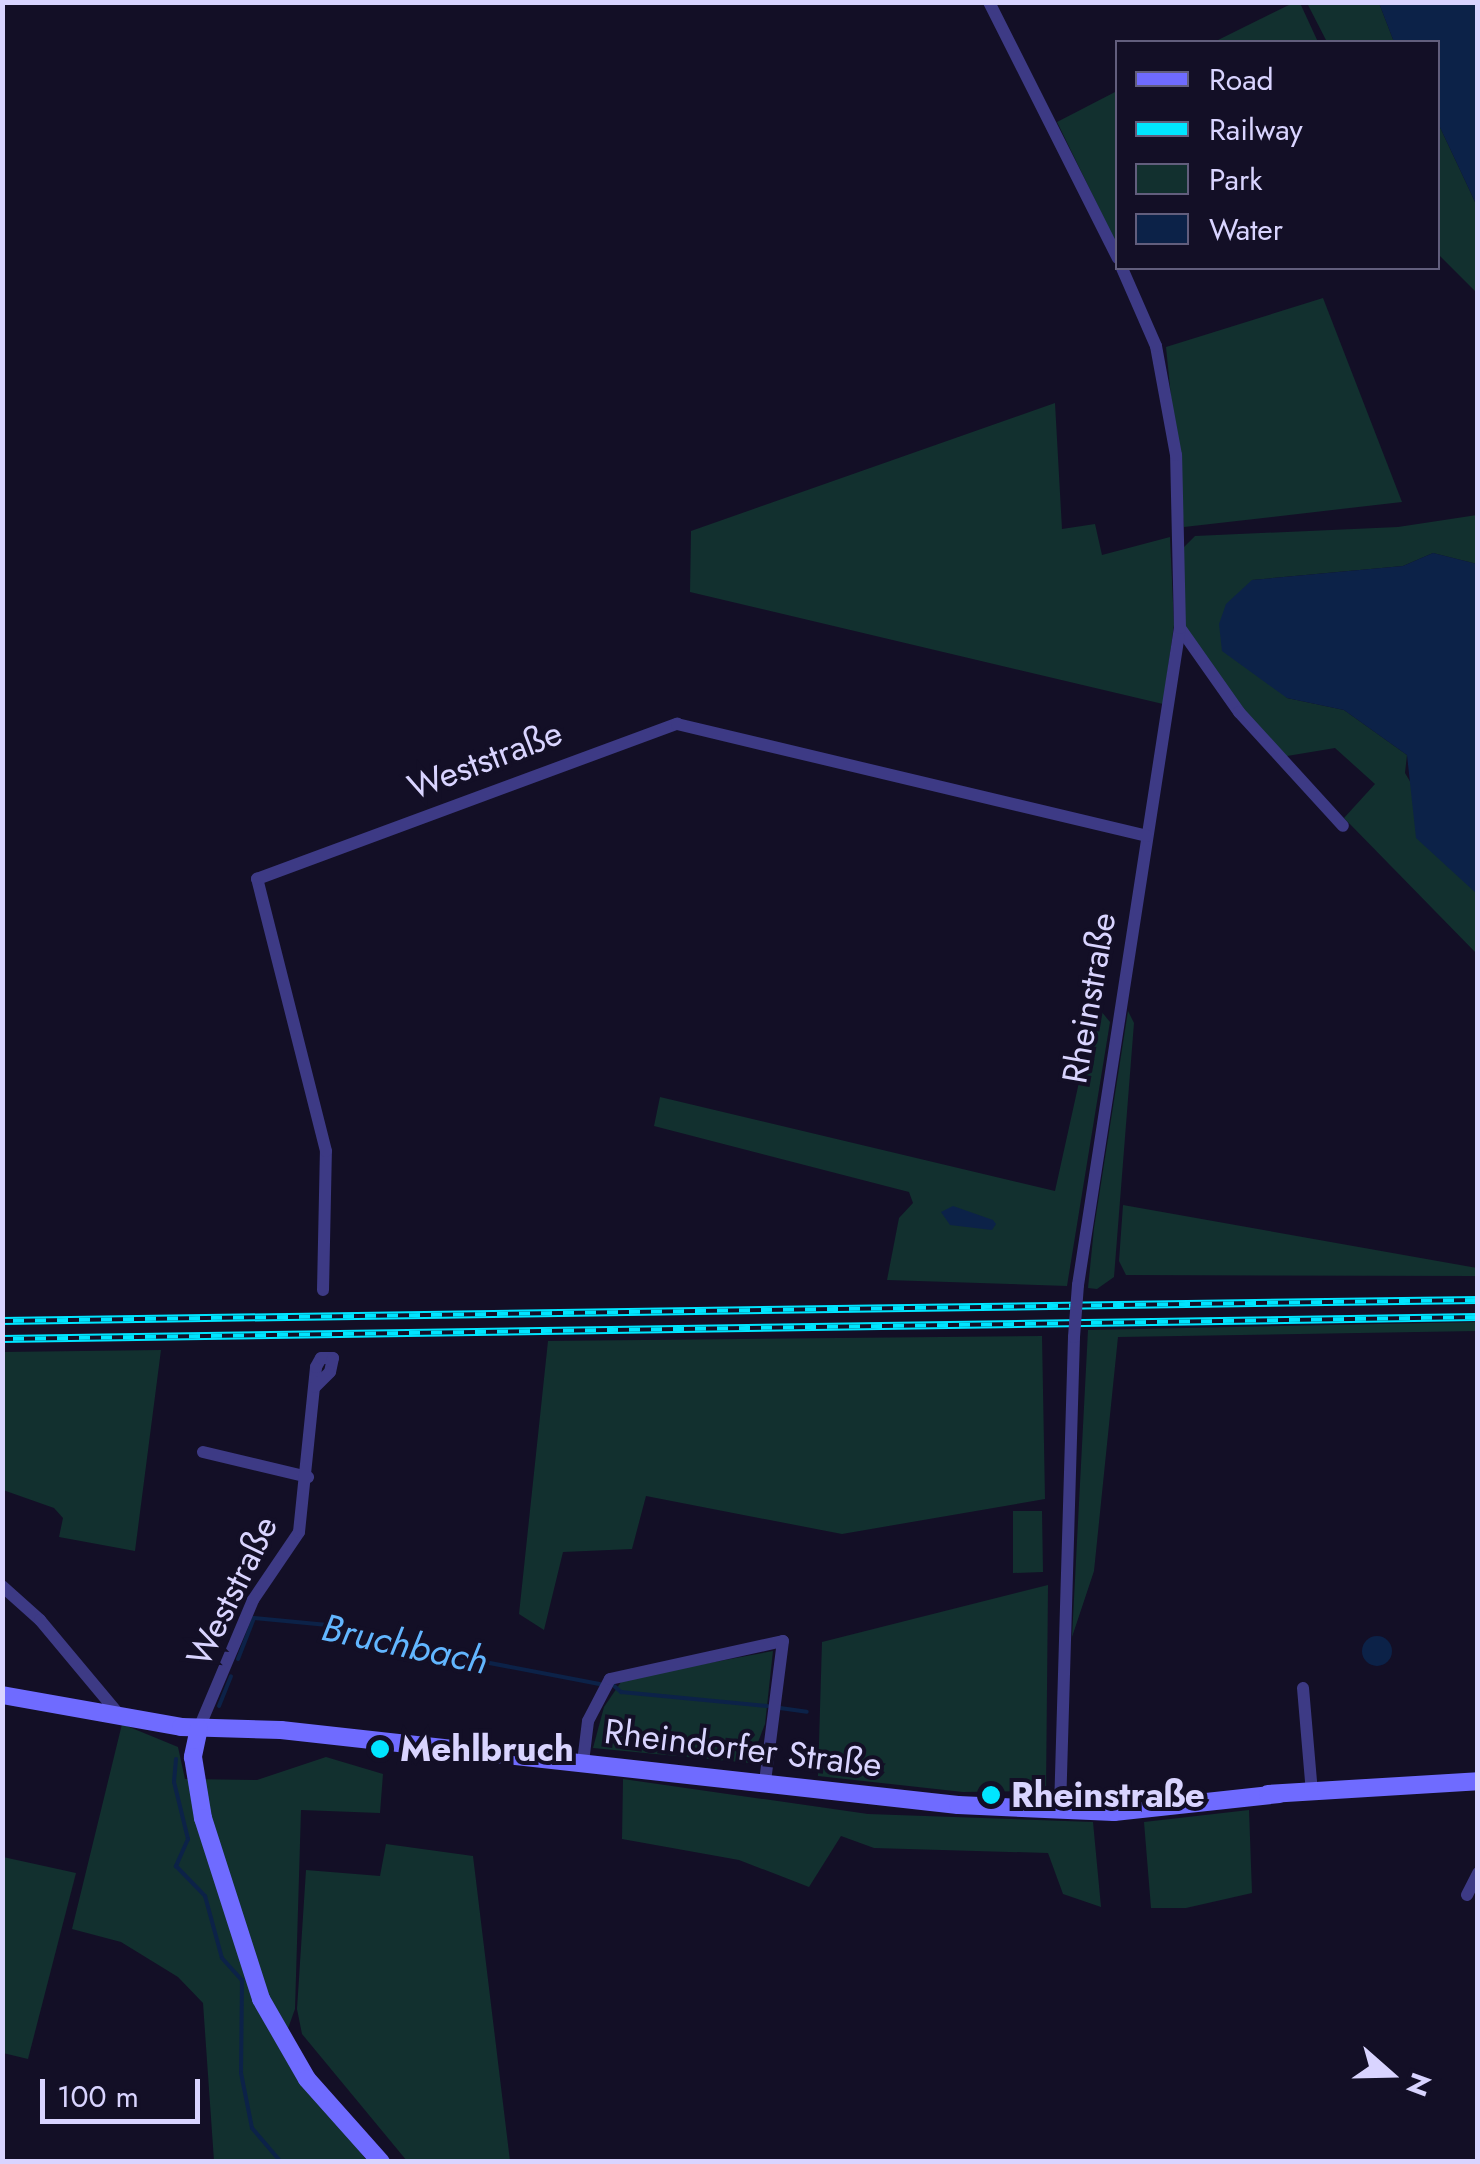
<!DOCTYPE html>
<meta charset="utf-8">
<style>
body{margin:0}
#map{position:relative;width:1480px;height:2164px;overflow:hidden;background:#130f26;font-family:Jost,sans-serif}
div>[style]{position:absolute}
.green>*{inset:0;background:#12302f}
.water>*{inset:0;background:#0c2248}
.round{border-radius:50%}
.stream>*{height:4px;margin:-2px;padding:0 2px;transform-origin:2px;border-radius:2px;background:#0c2248}
.street>*{height:12px;margin:-6px;padding:0 6px;transform-origin:6px;border-radius:6px;background:#3d3a85}
.secondary>*{height:18px;margin:-9px;padding:0 9px;transform-origin:9px;border-radius:9px;background:#6f6bff}
.rail>*{height:8px;margin-top:-4px;transform-origin:0;background:repeating-linear-gradient(90deg,#130f26 0 11px,#00e5ff 0 22px);box-sizing:border-box;border-block:2px solid #00e5ff}
.street-bridge>*{height:12px;margin:-6px;padding:0 6px;transform-origin:6px;border-radius:6px;background:#3d3a85}
.dots>*{width:28px;height:28px;translate:-50% -50%;box-sizing:border-box;border:5px solid #130f26;border-radius:50%}
span{translate:-50% -50%;white-space:nowrap;text-align:center;line-height:1.15;-webkit-text-stroke:8px #130f26;paint-order:stroke}
.street-label{font-size:35px;color:#d9d4ff}
.poi-label{font-size:35px;color:#d9d4ff;font-weight:700}
.left{translate:0 -50%;text-align:left}
.water-label{font-size:38px;color:#62b6ff;font-style:italic}
.frame{position:absolute;inset:0;border:5px solid #d9d4ff;pointer-events:none}
.legend{position:absolute;left:1115px;top:40px;width:325px;height:230px;box-sizing:border-box;background:#130f26;border:2px solid #625e7d;margin:0;padding:12px 18px;list-style:none;font-size:30px;color:#d9d4ff}
.legend li{display:flex;align-items:center;gap:20px;height:50px}
.legend b{width:50px;border:2px solid #625e7d}
.north{position:absolute;left:1340px;top:2024px;width:100px;height:100px;-webkit-text-stroke:8px #130f26;paint-order:stroke;rotate:110deg;font-size:28px;font-weight:700;line-height:40px;text-align:center;color:#d9d4ff}
.north::after{content:'';display:block;margin:auto;width:35px;height:45px;background:#d9d4ff;clip-path:polygon(50% 0,100% 100%,50% 72%,0 100%)}
.scale{position:absolute;left:40px;top:2079px;width:160px;height:45px;box-sizing:border-box;border:5px solid #d9d4ff;border-top:0;padding-left:12px;font-size:30px;line-height:35px;white-space:nowrap;color:#d9d4ff;-webkit-text-stroke:8px #130f26;paint-order:stroke}
</style>
<div id="map">
<div class="green">
<div style="clip-path:polygon(1293px 3px,1300px 3px,1318px 42px,1214px 42px)"></div>
<div style="clip-path:polygon(1307px 3px,1379px 3px,1394px 42px,1327px 42px)"></div>
<div style="clip-path:polygon(1117px 91px,1117px 245px,1057px 122px)"></div>
<div style="clip-path:polygon(1438px 123px,1477px 206px,1477px 293px,1438px 254px)"></div>
<div style="clip-path:polygon(1323px 298px,1402px 502px,1184px 527px,1166px 347px)"></div>
<div style="clip-path:polygon(1055px 403px,1062px 529px,1095px 524px,1102px 555px,1170px 537px,1174px 625px,1163px 704px,690px 592px,691px 531px)"></div>
<div style="clip-path:polygon(1477px 515px,1477px 564px,1433px 553px,1403px 566px,1252px 580px,1287px 698px,1344px 710px,1407px 755px,1405px 773px,1477px 894px,1477px 954px,1344px 818px,1375px 784px,1335px 748px,1281px 757px,1241px 711px,1185px 627px,1182px 549px,1195px 536px,1398px 527px)"></div>
<div style="clip-path:polygon(1096px 1005px,1110px 1022px,1067px 1286px,887px 1280px,899px 1218px,913px 1203px,909px 1192px,654px 1126px,660px 1097px,1055px 1191px)"></div>
<div style="clip-path:polygon(1128px 1011px,1134px 1023px,1114px 1277px,1097px 1289px,1088px 1288px,1094px 1228px)"></div>
<div style="clip-path:polygon(1123px 1205px,1477px 1268px,1477px 1276px,1126px 1275px,1119px 1261px)"></div>
<div style="clip-path:polygon(1477px 1322px,1477px 1331px,1118px 1337px,1094px 1571px,1072px 1637px,1088px 1330px)"></div>
<div style="clip-path:polygon(1042px 1336px,1045px 1499px,842px 1534px,646px 1496px,632px 1549px,563px 1552px,544px 1630px,519px 1614px,548px 1341px)"></div>
<div style="clip-path:polygon(161px 1350px,135px 1551px,59px 1537px,63px 1518px,54px 1508px,3px 1490px,3px 1352px)"></div>
<div style="clip-path:polygon(1013px 1511px,1042px 1511px,1043px 1572px,1013px 1573px)"></div>
<div style="clip-path:polygon(1048px 1585px,1046px 1791px,963px 1792px,818px 1776px,822px 1642px)"></div>
<div style="clip-path:polygon(773px 1651px,765px 1724px,750px 1763px,593px 1748px,604px 1707px,623px 1679px)"></div>
<div style="clip-path:polygon(122px 1724px,178px 1747px,185px 1779px,257px 1780px,326px 1757px,383px 1774px,380px 1813px,301px 1810px,295px 2009px,281px 2048px,367px 2161px,214px 2161px,203px 2003px,178px 1977px,121px 1942px,72px 1929px)"></div>
<div style="clip-path:polygon(623px 1779px,868px 1814px,1093px 1822px,1101px 1907px,1063px 1894px,1048px 1853px,874px 1848px,841px 1836px,809px 1887px,739px 1860px,622px 1839px)"></div>
<div style="clip-path:polygon(1249px 1810px,1252px 1893px,1186px 1908px,1151px 1908px,1144px 1822px)"></div>
<div style="clip-path:polygon(386px 1844px,473px 1856px,510px 2161px,407px 2161px,302px 2034px,297px 2009px,306px 1870px,380px 1876px)"></div>
<div style="clip-path:polygon(3px 1857px,76px 1873px,28px 2059px,3px 2053px)"></div>
</div>
<div class="water">
<div style="clip-path:polygon(1379px 3px,1477px 3px,1477px 206px,1438px 123px,1438px 42px,1394px 42px)"></div>
<div style="clip-path:polygon(1433px 553px,1477px 564px,1477px 894px,1416px 838px,1407px 755px,1344px 710px,1287px 698px,1222px 651px,1219px 624px,1226px 604px,1252px 580px,1403px 566px)"></div>
<div style="clip-path:polygon(953px 1206px,993px 1220px,996px 1224px,992px 1230px,950px 1225px,941px 1212px)"></div>
<div class="round" style="left:1362px;top:1636px;width:30px;height:30px"></div>
</div>
<div class="stream">
<div style="left:238px;top:1659px;width:44px;rotate:-68.7deg"></div>
<div style="left:254px;top:1618px;width:95px;rotate:5.4deg"></div>
<div style="left:349px;top:1627px;width:60px;rotate:19.3deg"></div>
<div style="left:406px;top:1647px;width:197px;rotate:10.8deg"></div>
<div style="left:613px;top:1685px;width:11px;rotate:41deg"></div>
<div style="left:621px;top:1692px;width:147px;rotate:5.5deg"></div>
<div style="left:219px;top:1706px;width:32px;rotate:-68deg"></div>
<div style="left:780px;top:1708px;width:27px;rotate:8deg"></div>
<div style="left:176px;top:1759px;width:23px;rotate:95deg"></div>
<div style="left:174px;top:1782px;width:59px;rotate:76.2deg"></div>
<div style="left:188px;top:1839px;width:30px;rotate:114deg"></div>
<div style="left:176px;top:1866px;width:42px;rotate:46deg"></div>
<div style="left:205px;top:1896px;width:64px;rotate:74.7deg"></div>
<div style="left:222px;top:1958px;width:30px;rotate:48deg"></div>
<div style="left:242px;top:1980px;width:93px;rotate:90.6deg"></div>
<div style="left:241px;top:2073px;width:56px;rotate:78.7deg"></div>
<div style="left:252px;top:2128px;width:45px;rotate:49.5deg"></div>
</div>
<div class="street">
<div style="left:989px;top:2px;width:287px;rotate:63.3deg"></div>
<div style="left:1180px;top:628px;width:103px;rotate:54.9deg"></div>
<div style="left:1239px;top:712px;width:154px;rotate:47.6deg"></div>
<div style="left:1078px;top:1285px;width:665px;rotate:-81.18deg"></div>
<div style="left:1180px;top:628px;width:173px;rotate:-91.3deg"></div>
<div style="left:1176px;top:455px;width:111px;rotate:-100.4deg"></div>
<div style="left:1156px;top:346px;width:85px;rotate:-113.6deg"></div>
<div style="left:323px;top:1290px;width:139px;rotate:-88.8deg"></div>
<div style="left:326px;top:1151px;width:281px;rotate:-104.2deg"></div>
<div style="left:257px;top:879px;width:448px;rotate:-20.3deg"></div>
<div style="left:677px;top:724px;width:483px;rotate:13.4deg"></div>
<div style="left:203px;top:1452px;width:108px;rotate:13.4deg"></div>
<div style="left:2px;top:1586px;width:51px;rotate:41.8deg"></div>
<div style="left:40px;top:1620px;width:119px;rotate:50.1deg"></div>
<div style="left:1303px;top:1688px;width:104px;rotate:85.1deg"></div>
<div style="left:199px;top:1728px;width:139px;rotate:-67.1deg"></div>
<div style="left:253px;top:1600px;width:82px;rotate:-55.9deg"></div>
<div style="left:299px;top:1532px;width:166px;rotate:-84.1deg"></div>
<div style="left:316px;top:1367px;width:10px;rotate:-61deg"></div>
<div style="left:321px;top:1358px;width:12px"></div>
<div style="left:333px;top:1358px;width:14px;rotate:102deg"></div>
<div style="left:330px;top:1372px;width:21px;rotate:135deg"></div>
<div style="left:583px;top:1762px;width:41px;rotate:-83deg"></div>
<div style="left:588px;top:1721px;width:47px;rotate:-62.4deg"></div>
<div style="left:610px;top:1679px;width:177px;rotate:-12.4deg"></div>
<div style="left:783px;top:1641px;width:142px;rotate:97.3deg"></div>
<div style="left:1060px;top:1809px;width:472px;rotate:-88.3deg"></div>
<div style="left:1467px;top:1895px;width:25px;rotate:-63deg"></div>
</div>
<div class="secondary">
<div style="left:2px;top:1695px;width:182px;rotate:10.1deg"></div>
<div style="left:181px;top:1727px;width:100px;rotate:1.7deg"></div>
<div style="left:281px;top:1730px;width:681px;rotate:6.32deg"></div>
<div style="left:958px;top:1805px;width:156px;rotate:2.6deg"></div>
<div style="left:1114px;top:1812px;width:166px;rotate:-6.2deg"></div>
<div style="left:199px;top:1728px;width:30px;rotate:102deg"></div>
<div style="left:193px;top:1757px;width:62px;rotate:80.7deg"></div>
<div style="left:203px;top:1818px;width:190px;rotate:72.2deg"></div>
<div style="left:261px;top:1999px;width:92px;rotate:60.1deg"></div>
<div style="left:307px;top:2079px;width:111px;rotate:48.3deg"></div>
<div style="left:1268px;top:1794px;width:210px;rotate:-3.5deg"></div>
</div>
<div class="rail">
<div style="left:2px;top:1321px;width:1476px;rotate:-0.82deg"></div>
<div style="left:2px;top:1339px;width:1476px;rotate:-0.85deg"></div>
</div>
<div class="street-bridge">
<div style="left:1074px;top:1337px;width:52px;rotate:-85.6deg"></div>
</div>
<div class="dots">
<div style="left:380px;top:1749px;background:#00e5ff"></div>
<div style="left:991px;top:1795px;background:#00e5ff"></div>
</div>
<div class="street-label">
<span style="left:485px;top:760px;rotate:-21deg">Weststraße</span>
<span style="left:1089px;top:998px;rotate:-80deg">Rheinstraße</span>
<span style="left:232px;top:1591px;rotate:-64deg">Weststraße</span>
<span style="left:743px;top:1748px;rotate:7deg">Rheindorfer Straße</span>
</div>
<div class="poi-label">
<span class="left" style="left:400px;top:1749px">Mehlbruch</span>
<span class="left" style="left:1011px;top:1795px">Rheinstraße</span>
</div>
<div class="water-label">
<span style="left:405px;top:1644px;rotate:12deg">Bruchbach</span>
</div>
<div class="frame"></div>
<ul class="legend">
<li><b style="height:12px;background:#6f6bff"></b>Road</li>
<li><b style="height:12px;background:#00e5ff"></b>Railway</li>
<li><b style="height:28px;background:#12302f"></b>Park</li>
<li><b style="height:28px;background:#0c2248"></b>Water</li>
</ul>
<div class="north">N</div>
<div class="scale">100 m</div>
</div>
